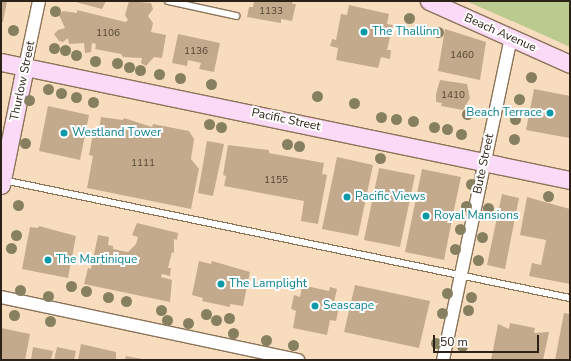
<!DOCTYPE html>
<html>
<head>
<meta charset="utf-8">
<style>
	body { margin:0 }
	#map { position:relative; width:571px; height:361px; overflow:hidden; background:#f7ddbe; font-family:"Nunito Sans",sans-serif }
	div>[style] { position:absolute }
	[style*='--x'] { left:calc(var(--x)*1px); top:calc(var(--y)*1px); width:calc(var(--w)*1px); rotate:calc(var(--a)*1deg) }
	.green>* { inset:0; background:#bbca8f }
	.building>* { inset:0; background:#c4aa8d }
	.roads { filter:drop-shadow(1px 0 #8b7358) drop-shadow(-1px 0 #8b7358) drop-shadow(0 1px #8b7358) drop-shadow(0 -1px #8b7358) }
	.lane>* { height:6px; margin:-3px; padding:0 3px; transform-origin:3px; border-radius:3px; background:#fff }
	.street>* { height:12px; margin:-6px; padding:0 6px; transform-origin:6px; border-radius:6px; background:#fff }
	.secondary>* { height:17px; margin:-8.5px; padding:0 8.5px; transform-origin:8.5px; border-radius:8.5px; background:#fadaf6 }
	.trees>* { width:11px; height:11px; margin:-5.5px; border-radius:50%; background:#878060 }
	.dots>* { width:11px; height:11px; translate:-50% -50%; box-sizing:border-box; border:2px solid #fff; border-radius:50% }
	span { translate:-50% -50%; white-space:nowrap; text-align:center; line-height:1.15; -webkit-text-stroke:4px #fff; paint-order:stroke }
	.number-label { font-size:10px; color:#524434 }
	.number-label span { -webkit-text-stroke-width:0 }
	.culture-label { font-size:12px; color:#0d838f }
	.left { translate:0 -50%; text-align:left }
	.right { translate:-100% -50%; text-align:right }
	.street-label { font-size:12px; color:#2c2217 }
	.frame { position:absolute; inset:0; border:2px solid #2c2217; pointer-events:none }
	.scale { position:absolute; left:433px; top:335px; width:106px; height:18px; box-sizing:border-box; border:2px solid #2c2217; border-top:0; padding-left:5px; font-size:12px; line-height:14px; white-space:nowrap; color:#2c2217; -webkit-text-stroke:3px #fff; paint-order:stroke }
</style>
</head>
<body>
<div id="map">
	<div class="green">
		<i style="clip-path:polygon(466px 1px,570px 1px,570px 47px,537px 32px)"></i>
	</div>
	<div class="building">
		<i style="clip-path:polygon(1px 1px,7px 1px,3px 22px,1px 22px)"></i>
		<i style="clip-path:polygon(72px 1px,106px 1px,102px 9px)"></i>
		<i style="clip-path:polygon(129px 1px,151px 3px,153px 9px,148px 16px,153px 23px,151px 32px,166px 35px,162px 58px,154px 57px,146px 66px,141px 63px,142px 58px,123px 57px,121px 54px,95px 49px,96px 44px,92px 43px,91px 52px,85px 53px,84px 43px,69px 44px,68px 38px,63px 42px,59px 41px,54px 34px,58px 30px,65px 28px,59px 15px,63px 11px,77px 13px,77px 10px,125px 22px,128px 20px,125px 15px)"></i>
		<i style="clip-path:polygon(254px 1px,293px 1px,292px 4px,296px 4px,292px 21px,281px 19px,281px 23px,247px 17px,249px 7px,253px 7px)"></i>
		<i style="clip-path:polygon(349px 5px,389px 14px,387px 24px,393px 25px,387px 50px,391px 50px,390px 59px,381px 57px,378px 68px,336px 60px,338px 48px,330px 46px,332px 39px,336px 40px,341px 14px,347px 15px)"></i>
		<i style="clip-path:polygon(445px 29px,486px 42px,480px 80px,438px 71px)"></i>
		<i style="clip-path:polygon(178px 34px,220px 43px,214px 72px,199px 69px,201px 63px,188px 60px,187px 66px,172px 63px)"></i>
		<i style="clip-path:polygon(440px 80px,467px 84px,470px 98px,463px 110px,441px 106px,442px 103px,436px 102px,436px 94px)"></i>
		<i style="clip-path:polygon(534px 89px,570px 96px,569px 138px,526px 130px)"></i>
		<i style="clip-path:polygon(48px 106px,89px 115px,80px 160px,39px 151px)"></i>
		<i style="clip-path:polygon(101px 117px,123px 120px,124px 118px,152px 127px,153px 124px,189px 131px,194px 139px,191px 159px,199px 169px,191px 209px,87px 188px,93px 156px,89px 155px,94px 129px,99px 130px)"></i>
		<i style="clip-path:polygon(207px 141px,224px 144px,213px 196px,198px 193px)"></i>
		<i style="clip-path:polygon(228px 145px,269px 150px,269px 153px,324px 163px,322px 174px,327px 175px,318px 224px,301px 221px,304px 201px,224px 186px,226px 176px,223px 175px)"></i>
		<i style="clip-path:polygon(337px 157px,373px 165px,358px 236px,322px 229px)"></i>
		<i style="clip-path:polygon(379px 168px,415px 175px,400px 247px,364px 240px)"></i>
		<i style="clip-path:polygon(422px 169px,461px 177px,453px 214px,441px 212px,440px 218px,452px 220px,444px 260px,405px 252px)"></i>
		<i style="clip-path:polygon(502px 194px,519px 198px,505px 269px,487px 265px)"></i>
		<i style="clip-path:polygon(527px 197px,570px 209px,570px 284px,529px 276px,532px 263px,541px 265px,546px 240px,520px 235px)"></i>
		<i style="clip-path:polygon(137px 223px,178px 233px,177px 240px,174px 239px,174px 253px,172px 252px,168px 268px,171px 268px,170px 276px,162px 274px,161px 277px,172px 280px,170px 302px,84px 284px,88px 268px,91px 269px,98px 235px,109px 237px,108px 245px,113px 246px,113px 249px,128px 252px,136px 244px,138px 237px,132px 235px)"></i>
		<i style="clip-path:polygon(39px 226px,76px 236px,68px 278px,22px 269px,30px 227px,38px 228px)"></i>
		<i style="clip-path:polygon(199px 261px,211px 264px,212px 261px,250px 272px,243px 306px,230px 304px,230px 307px,202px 301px,203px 298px,192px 295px)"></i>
		<i style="clip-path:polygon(303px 282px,307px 283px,306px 286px,329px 291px,330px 287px,337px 289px,334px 302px,340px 303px,336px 321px,330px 320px,327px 335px,293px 328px,296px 311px,291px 309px,294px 295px,300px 297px)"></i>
		<i style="clip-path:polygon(355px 285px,430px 301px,419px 348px,344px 332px)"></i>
		<i style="clip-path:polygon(564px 313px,570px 314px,570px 360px,555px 360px)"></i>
		<i style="clip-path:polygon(510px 323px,535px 328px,534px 333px,549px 332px,543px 360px,491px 360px,498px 324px,509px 329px)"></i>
		<i style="clip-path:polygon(1px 328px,30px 334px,25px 360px,1px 360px)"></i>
		<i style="clip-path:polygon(81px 344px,116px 352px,116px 360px,78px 360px)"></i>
		<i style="clip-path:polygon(33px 347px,53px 351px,51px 360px,31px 360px)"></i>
		<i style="clip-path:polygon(57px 347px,76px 351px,74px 360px,54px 360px)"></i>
		<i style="clip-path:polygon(126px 356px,142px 359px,142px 360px,125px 360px)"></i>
	</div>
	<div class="roads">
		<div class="lane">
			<i style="--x:168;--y:1;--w:70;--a:12.4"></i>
			<i style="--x:3;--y:180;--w:579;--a:11.76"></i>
		</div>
		<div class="street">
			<i style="--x:25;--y:67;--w:67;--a:-78"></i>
			<i style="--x:1;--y:297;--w:304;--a:12"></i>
			<i style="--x:443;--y:360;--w:329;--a:-78.1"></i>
		</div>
		<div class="secondary">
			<i style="--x:429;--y:1;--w:154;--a:24.1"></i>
			<i style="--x:1;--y:62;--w:581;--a:11.72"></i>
			<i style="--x:1;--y:185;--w:120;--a:-78.5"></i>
		</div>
	</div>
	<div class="trees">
		<i style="left:55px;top:11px"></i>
		<i style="left:409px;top:18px"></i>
		<i style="left:13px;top:30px"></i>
		<i style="left:438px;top:32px"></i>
		<i style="left:54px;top:48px"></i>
		<i style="left:65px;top:50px"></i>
		<i style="left:76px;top:55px"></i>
		<i style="left:95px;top:61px"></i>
		<i style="left:117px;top:63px"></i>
		<i style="left:129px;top:67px"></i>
		<i style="left:140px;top:70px"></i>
		<i style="left:159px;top:74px"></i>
		<i style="left:531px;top:77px"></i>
		<i style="left:180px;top:78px"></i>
		<i style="left:211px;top:84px"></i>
		<i style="left:48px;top:89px"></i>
		<i style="left:61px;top:93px"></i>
		<i style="left:317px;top:96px"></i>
		<i style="left:76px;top:97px"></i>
		<i style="left:519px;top:99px"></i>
		<i style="left:29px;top:100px"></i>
		<i style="left:93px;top:102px"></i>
		<i style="left:354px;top:103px"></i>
		<i style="left:467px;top:114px"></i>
		<i style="left:381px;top:117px"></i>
		<i style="left:396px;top:119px"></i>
		<i style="left:515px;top:119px"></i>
		<i style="left:413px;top:121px"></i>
		<i style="left:209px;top:124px"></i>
		<i style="left:221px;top:127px"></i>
		<i style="left:434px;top:127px"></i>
		<i style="left:447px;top:129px"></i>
		<i style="left:461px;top:134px"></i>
		<i style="left:514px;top:139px"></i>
		<i style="left:25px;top:143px"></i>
		<i style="left:287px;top:144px"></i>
		<i style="left:299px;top:146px"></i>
		<i style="left:380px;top:158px"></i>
		<i style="left:471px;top:184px"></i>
		<i style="left:548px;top:196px"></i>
		<i style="left:18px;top:205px"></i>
		<i style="left:466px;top:206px"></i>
		<i style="left:488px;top:208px"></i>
		<i style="left:460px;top:229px"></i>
		<i style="left:16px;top:235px"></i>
		<i style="left:482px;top:237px"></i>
		<i style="left:11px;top:248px"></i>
		<i style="left:455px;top:249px"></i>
		<i style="left:478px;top:260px"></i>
		<i style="left:71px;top:286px"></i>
		<i style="left:20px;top:290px"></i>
		<i style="left:86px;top:291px"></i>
		<i style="left:447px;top:293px"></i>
		<i style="left:48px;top:296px"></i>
		<i style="left:108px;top:297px"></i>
		<i style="left:471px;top:297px"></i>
		<i style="left:126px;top:301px"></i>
		<i style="left:161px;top:310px"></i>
		<i style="left:468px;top:310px"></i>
		<i style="left:442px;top:313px"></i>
		<i style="left:206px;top:314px"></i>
		<i style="left:14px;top:315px"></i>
		<i style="left:229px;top:318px"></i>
		<i style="left:167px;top:320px"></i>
		<i style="left:216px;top:320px"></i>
		<i style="left:50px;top:321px"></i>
		<i style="left:188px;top:323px"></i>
		<i style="left:233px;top:333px"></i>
		<i style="left:266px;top:340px"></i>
		<i style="left:436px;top:343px"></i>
		<i style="left:293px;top:345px"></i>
		<i style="left:462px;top:346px"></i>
	</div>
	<div class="dots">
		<i style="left:364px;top:32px;background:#0f9aa8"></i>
		<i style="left:550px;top:113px;background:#0f9aa8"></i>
		<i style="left:64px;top:133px;background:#0f9aa8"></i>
		<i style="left:347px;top:197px;background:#0f9aa8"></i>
		<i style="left:426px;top:216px;background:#0f9aa8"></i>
		<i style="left:48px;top:260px;background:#0f9aa8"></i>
		<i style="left:221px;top:284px;background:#0f9aa8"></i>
		<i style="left:315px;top:306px;background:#0f9aa8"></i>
	</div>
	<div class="number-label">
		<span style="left:271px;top:12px">1133</span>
		<span style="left:108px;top:34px">1106</span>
		<span style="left:196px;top:52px">1136</span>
		<span style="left:462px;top:56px">1460</span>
		<span style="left:453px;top:96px">1410</span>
		<span style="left:143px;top:164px">1111</span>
		<span style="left:276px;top:181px">1155</span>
	</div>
	<div class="culture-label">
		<span class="left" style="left:372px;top:32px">The Thallinn</span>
		<span class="right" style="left:542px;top:113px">Beach Terrace</span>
		<span class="left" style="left:72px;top:133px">Westland Tower</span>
		<span class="left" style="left:355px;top:197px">Pacific Views</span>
		<span class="left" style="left:434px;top:216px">Royal Mansions</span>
		<span class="left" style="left:56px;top:260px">The Martinique</span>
		<span class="left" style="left:229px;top:284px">The Lamplight</span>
		<span class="left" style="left:323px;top:306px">Seascape</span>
	</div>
	<div class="street-label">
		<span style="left:500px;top:33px;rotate:24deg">Beach Avenue</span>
		<span style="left:23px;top:81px;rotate:-78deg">Thurlow Street</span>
		<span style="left:286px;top:120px;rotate:12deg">Pacific Street</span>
		<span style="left:484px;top:164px;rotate:-78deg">Bute Street</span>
	</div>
	<div class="frame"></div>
	<div class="scale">50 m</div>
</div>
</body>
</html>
